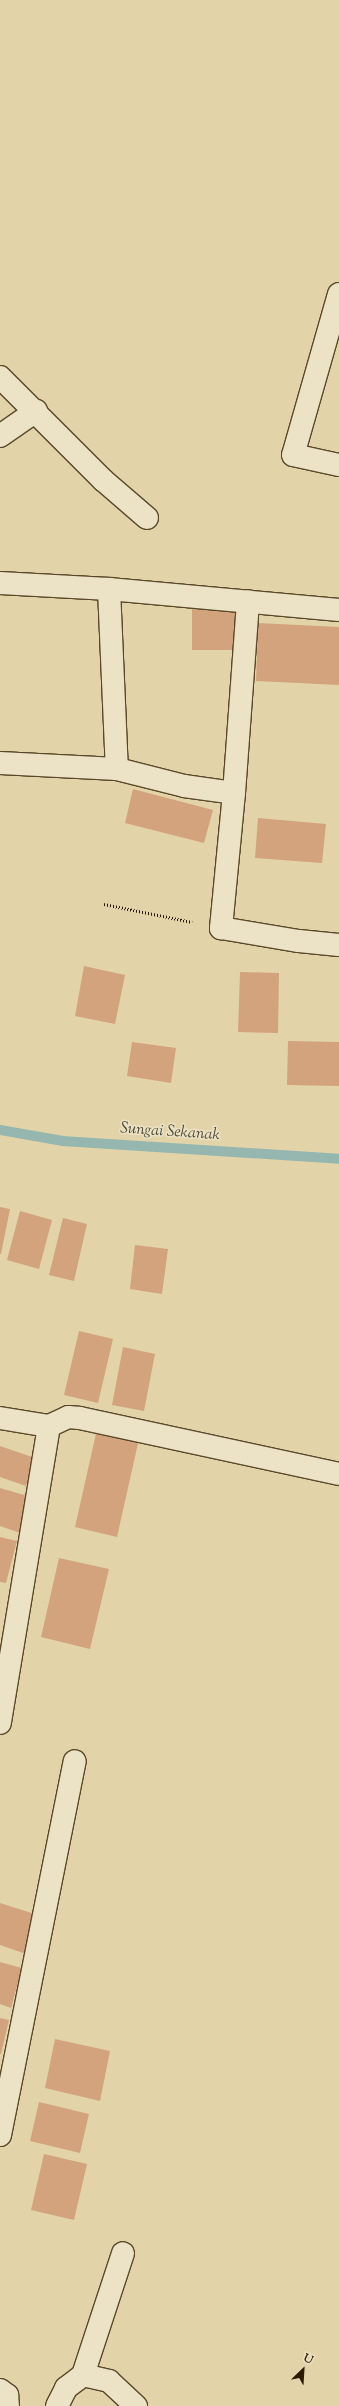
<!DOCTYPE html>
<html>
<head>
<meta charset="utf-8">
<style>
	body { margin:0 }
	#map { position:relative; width:339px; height:2406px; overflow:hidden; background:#e2d4a8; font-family:"Sorts Mill Goudy",serif }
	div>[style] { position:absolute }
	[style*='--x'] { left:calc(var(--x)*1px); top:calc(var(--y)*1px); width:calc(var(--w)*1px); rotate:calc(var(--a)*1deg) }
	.stream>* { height:10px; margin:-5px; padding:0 5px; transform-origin:5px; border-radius:5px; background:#96b7b0 }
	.building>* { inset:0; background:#d3a37e }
	.path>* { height:2.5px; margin-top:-1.25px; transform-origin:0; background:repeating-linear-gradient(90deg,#2d1900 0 1px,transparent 0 3px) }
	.roads { filter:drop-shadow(1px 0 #5a482a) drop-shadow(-1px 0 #5a482a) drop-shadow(0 1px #5a482a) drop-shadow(0 -1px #5a482a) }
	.minor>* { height:22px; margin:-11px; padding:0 11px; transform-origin:11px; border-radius:11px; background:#ece3c6 }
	span { translate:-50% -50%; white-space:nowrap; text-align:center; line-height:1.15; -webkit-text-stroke:3px #ece3c6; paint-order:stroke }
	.water-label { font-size:16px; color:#4c4835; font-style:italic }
	.north { position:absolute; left:283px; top:2350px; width:40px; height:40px; -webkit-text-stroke:3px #ece3c6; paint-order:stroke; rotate:25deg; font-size:11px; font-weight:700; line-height:16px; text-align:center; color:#2d1900 }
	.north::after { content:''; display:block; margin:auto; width:14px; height:18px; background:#2d1900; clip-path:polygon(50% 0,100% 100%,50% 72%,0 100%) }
</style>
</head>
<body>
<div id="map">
	<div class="stream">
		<i style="--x:0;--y:1130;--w:64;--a:9.9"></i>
		<i style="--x:63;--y:1141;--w:277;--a:3.7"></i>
	</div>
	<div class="building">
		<i style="clip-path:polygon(192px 605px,237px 606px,237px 650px,192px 650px)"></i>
		<i style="clip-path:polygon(258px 623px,339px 627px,339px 685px,256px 681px)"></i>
		<i style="clip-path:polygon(133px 789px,213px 810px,204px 843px,125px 823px)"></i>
		<i style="clip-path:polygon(258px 818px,326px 824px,322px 863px,255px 858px)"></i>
		<i style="clip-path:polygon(84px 966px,125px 975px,115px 1024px,75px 1016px)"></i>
		<i style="clip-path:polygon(240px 972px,279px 973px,278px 1033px,238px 1032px)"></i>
		<i style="clip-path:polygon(288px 1041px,339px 1042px,339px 1086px,287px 1085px)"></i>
		<i style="clip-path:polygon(132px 1042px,176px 1048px,171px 1083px,127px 1076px)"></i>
		<i style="clip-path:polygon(0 1207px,10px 1209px,1px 1254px,0 1254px)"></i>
		<i style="clip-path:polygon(20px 1211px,52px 1220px,39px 1269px,7px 1260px)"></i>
		<i style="clip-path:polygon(63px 1218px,87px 1224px,74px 1281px,49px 1275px)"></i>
		<i style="clip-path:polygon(135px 1245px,168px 1249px,162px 1294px,130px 1289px)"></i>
		<i style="clip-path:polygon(79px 1331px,113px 1339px,98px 1403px,64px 1395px)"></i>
		<i style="clip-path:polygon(123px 1347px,155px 1354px,144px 1411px,112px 1405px)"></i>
		<i style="clip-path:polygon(97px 1429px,139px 1439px,117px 1537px,75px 1527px)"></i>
		<i style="clip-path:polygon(0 1446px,35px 1458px,26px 1486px,0 1477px)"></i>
		<i style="clip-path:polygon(0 1488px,31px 1497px,20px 1533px,0 1526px)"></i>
		<i style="clip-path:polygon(0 1537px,17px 1541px,6px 1583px,0 1582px)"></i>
		<i style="clip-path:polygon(59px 1558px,109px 1569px,90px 1649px,41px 1637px)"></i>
		<i style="clip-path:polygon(0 1903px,38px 1915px,26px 1954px,0 1945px)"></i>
		<i style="clip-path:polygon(0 1962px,22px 1968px,11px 2008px,0 2004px)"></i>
		<i style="clip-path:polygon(0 2018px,9px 2020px,1px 2054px,0 2054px)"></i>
		<i style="clip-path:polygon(55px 2039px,110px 2051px,100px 2101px,45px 2088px)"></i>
		<i style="clip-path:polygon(39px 2102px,89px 2114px,80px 2153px,30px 2141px)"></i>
		<i style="clip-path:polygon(44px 2154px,87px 2164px,74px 2220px,31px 2210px)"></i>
	</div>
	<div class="path">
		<i style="--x:104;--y:904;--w:90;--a:11.6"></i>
	</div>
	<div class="roads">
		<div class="minor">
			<i style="--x:339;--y:294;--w:167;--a:105.9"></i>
			<i style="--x:293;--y:455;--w:47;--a:12.3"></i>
			<i style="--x:0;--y:377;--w:146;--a:45"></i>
			<i style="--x:103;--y:480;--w:58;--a:40.8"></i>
			<i style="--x:0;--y:436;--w:44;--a:-34.8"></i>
			<i style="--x:0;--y:583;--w:109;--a:3.2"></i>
			<i style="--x:109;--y:589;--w:231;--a:5.2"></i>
			<i style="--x:109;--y:589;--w:180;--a:87.5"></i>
			<i style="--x:0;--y:763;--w:117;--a:2.9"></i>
			<i style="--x:117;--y:769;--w:69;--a:14.2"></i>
			<i style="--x:184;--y:786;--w:50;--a:8"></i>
			<i style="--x:234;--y:793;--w:136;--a:95.5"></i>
			<i style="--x:221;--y:928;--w:79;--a:9.5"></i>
			<i style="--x:299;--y:941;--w:40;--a:5.7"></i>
			<i style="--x:234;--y:793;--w:192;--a:-85.8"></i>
			<i style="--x:0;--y:1418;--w:50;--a:9.3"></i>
			<i style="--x:49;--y:1426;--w:301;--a:99.4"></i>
			<i style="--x:49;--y:1426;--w:21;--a:-25"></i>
			<i style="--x:68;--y:1417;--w:12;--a:5"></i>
			<i style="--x:80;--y:1418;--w:265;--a:12.2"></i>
			<i style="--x:0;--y:2135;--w:381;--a:-78.7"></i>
			<i style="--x:83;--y:2375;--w:27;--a:13"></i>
			<i style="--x:109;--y:2381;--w:37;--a:43"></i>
			<i style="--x:0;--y:2390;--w:9;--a:36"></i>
			<i style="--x:7;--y:2395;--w:11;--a:85"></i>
			<i style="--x:57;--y:2406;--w:20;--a:-63"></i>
			<i style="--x:66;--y:2388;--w:21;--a:-37"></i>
			<i style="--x:83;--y:2375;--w:128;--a:-71.8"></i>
		</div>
	</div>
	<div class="water-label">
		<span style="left:170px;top:1133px;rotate:4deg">Sungai Sekanak</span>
	</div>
	<div class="north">U</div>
</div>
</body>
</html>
